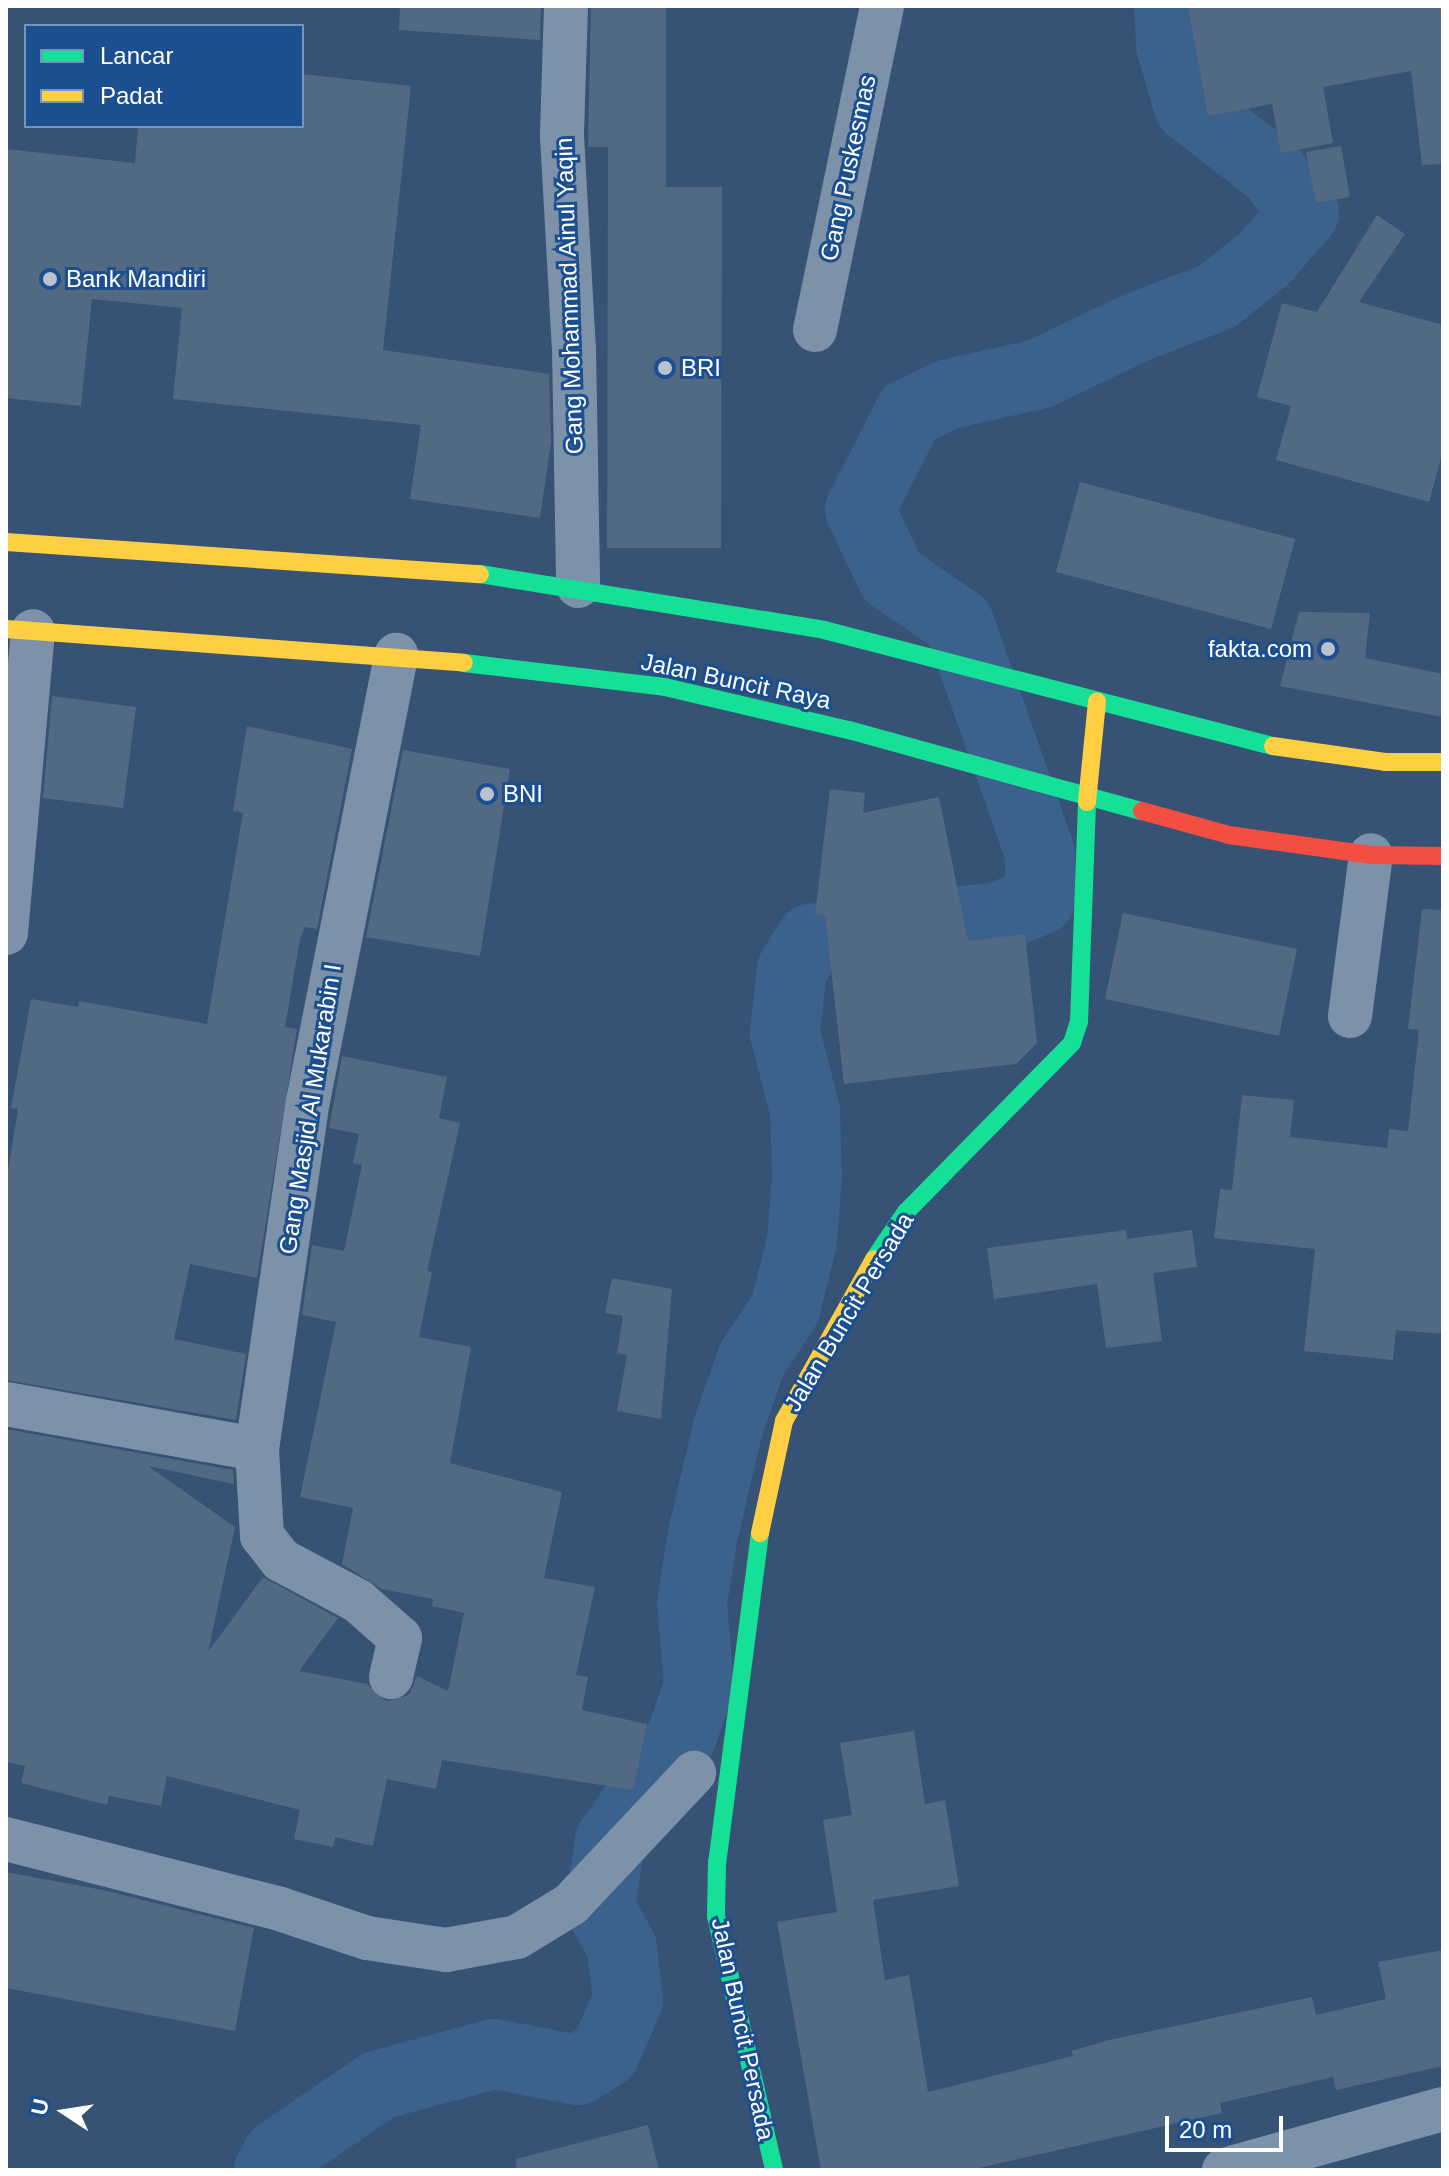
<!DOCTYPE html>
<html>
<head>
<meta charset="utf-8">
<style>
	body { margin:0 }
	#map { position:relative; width:1449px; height:2176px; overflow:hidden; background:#365274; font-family:Arial,sans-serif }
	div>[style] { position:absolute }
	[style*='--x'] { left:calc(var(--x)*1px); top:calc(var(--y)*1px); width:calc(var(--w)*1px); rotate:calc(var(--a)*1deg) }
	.river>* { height:70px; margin:-35px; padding:0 35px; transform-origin:35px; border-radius:35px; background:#3b618d }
	.building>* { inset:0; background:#526984 }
	.street>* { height:44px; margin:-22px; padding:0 22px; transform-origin:22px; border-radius:22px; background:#7d92a8 }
	.fast>* { height:18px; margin:-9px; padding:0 9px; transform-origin:9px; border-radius:9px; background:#16e098 }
	.slow>* { height:18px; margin:-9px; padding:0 9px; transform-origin:9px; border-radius:9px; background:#ffcf43 }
	.jam>* { height:18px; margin:-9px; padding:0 9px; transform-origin:9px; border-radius:9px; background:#f24e42 }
	.dots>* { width:22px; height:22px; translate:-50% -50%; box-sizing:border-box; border:4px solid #1b4f8f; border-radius:50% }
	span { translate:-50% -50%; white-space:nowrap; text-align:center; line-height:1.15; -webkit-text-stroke:6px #1b4f8f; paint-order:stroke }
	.street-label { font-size:24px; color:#fff }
	.poi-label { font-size:24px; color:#fff }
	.left { translate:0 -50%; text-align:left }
	.right { translate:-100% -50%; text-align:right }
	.frame { position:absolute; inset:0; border:8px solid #fff; pointer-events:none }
	.legend { position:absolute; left:24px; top:24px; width:280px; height:104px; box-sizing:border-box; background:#1b4f8f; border:2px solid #7695bc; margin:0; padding:10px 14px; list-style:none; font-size:24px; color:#fff }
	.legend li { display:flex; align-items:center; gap:16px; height:40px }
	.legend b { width:40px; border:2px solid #7695bc }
	.north { position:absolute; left:24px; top:2072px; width:80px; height:80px; -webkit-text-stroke:6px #1b4f8f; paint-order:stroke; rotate:282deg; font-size:22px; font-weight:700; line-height:32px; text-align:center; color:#fff }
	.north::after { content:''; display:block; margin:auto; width:28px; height:36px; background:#fff; clip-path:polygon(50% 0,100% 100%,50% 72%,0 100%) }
	.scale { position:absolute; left:1165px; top:2116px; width:118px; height:36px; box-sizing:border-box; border:4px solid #fff; border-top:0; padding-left:10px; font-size:24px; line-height:28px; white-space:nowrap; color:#fff; -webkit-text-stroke:6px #1b4f8f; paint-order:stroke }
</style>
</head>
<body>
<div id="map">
	<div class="river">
		<i style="--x:269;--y:2170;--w:18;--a:-61"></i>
		<i style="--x:278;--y:2154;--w:122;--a:-34.3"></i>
		<i style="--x:379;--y:2085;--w:119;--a:-15.1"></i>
		<i style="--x:494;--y:2054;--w:86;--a:10.8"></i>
		<i style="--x:578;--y:2070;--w:32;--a:-32"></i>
		<i style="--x:605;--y:2053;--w:58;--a:-66.5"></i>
		<i style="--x:628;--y:2000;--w:52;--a:-96.6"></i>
		<i style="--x:622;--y:1948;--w:47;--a:-118.2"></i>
		<i style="--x:600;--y:1907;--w:67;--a:-81.4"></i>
		<i style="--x:610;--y:1841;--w:125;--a:-55.4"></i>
		<i style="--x:681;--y:1738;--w:55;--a:-70.9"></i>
		<i style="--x:699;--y:1686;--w:83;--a:-94.8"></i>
		<i style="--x:692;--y:1603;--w:70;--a:-80.9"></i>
		<i style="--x:703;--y:1534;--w:110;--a:-76.8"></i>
		<i style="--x:728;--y:1427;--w:72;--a:-70.6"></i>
		<i style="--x:752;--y:1359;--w:60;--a:-56.6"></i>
		<i style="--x:785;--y:1309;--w:70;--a:-76"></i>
		<i style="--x:802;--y:1241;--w:65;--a:-85.6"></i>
		<i style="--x:807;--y:1176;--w:65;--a:-91.8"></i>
		<i style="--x:805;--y:1111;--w:81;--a:-104.4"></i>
		<i style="--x:785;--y:1033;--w:64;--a:-83.8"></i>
		<i style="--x:792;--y:969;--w:36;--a:-58"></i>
		<i style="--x:811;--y:939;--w:188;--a:-6.7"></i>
		<i style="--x:998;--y:917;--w:45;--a:-22"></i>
		<i style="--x:1040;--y:900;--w:47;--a:-90"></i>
		<i style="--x:1040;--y:853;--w:244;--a:-109.4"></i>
		<i style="--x:959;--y:623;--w:81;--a:-145.5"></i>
		<i style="--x:892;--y:577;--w:74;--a:-115.5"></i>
		<i style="--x:860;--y:510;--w:109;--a:-63.2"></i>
		<i style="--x:909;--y:413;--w:44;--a:-25.4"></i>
		<i style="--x:949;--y:394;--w:92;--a:-12.5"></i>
		<i style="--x:1039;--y:374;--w:109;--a:-25.6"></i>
		<i style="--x:1137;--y:327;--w:85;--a:-20.8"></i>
		<i style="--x:1216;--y:297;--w:63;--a:-38.5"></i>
		<i style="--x:1265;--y:258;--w:60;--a:-49.1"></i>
		<i style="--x:1304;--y:213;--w:51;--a:-127.1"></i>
		<i style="--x:1273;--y:172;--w:106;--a:-142.3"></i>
		<i style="--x:1189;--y:107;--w:64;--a:-106.4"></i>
		<i style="--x:1171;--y:46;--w:40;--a:-92.9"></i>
	</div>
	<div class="building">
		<i style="clip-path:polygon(400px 6px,541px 6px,540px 40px,399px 30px)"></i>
		<i style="clip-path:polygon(591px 6px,666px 6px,666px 187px,722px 187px,721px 548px,607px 548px,608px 147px,588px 147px)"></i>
		<i style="clip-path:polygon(1188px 6px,1443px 6px,1443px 164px,1422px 165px,1411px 71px,1323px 87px,1333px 143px,1281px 153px,1272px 104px,1208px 116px)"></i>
		<i style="clip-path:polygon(302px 74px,411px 86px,383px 350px,549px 374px,551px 442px,540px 518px,410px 499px,421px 425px,173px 399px,182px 308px,92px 299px,81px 406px,6px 398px,6px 149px,135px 163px,138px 126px,302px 126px)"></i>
		<i style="clip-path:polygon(1341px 146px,1350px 197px,1316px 203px,1306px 152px)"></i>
		<i style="clip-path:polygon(1377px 215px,1405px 234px,1359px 302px,1443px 325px,1443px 451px,1429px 502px,1276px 460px,1291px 406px,1257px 397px,1282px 303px,1317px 312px)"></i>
		<i style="clip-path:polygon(1080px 482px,1295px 539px,1271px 629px,1056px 572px)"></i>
		<i style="clip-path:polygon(1299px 612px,1370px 613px,1365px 658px,1443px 674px,1443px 717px,1280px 686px)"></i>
		<i style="clip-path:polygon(52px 696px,136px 707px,123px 808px,43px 798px)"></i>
		<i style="clip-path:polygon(247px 726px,352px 749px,317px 929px,305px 927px,300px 939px,285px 1027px,297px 1029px,257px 1278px,190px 1264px,174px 1339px,246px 1354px,236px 1420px,6px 1380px,6px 1183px,18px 1109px,11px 1108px,31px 999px,78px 1007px,79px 1001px,207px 1024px,243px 813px,233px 811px)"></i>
		<i style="clip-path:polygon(403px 750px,510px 769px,480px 956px,366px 937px)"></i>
		<i style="clip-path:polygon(830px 789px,865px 793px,863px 813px,939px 797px,968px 941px,1025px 934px,1037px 1043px,1016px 1064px,844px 1084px,825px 915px,815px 914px)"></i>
		<i style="clip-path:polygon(1422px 909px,1443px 910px,1443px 1334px,1396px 1330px,1393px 1360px,1304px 1351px,1315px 1249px,1214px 1238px,1220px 1189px,1232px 1190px,1242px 1095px,1294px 1100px,1290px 1137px,1387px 1148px,1389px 1129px,1408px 1131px,1419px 1030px,1408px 1029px)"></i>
		<i style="clip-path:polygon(1123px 913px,1297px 949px,1279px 1036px,1105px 999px)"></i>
		<i style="clip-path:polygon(342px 1056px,447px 1077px,439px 1118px,460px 1123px,427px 1271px,432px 1272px,419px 1337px,471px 1347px,450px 1463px,562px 1492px,544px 1578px,595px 1587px,576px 1675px,588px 1677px,582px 1710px,647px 1724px,633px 1790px,442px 1760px,436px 1789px,387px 1779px,373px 1846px,335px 1837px,333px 1847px,294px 1839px,300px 1810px,167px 1776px,161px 1806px,109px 1796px,107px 1805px,21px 1783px,25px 1766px,6px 1762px,6px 1429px,233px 1470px,234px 1484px,148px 1466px,235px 1527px,208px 1652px,263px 1577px,338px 1618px,299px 1671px,367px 1684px,386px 1701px,409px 1695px,417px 1676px,448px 1691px,464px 1613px,432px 1606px,433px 1599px,382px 1589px,342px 1564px,353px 1508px,300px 1497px,336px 1322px,302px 1315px,312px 1245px,344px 1251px,362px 1165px,353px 1163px,359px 1134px,329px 1128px)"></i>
		<i style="clip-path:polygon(1126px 1230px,1127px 1239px,1192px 1230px,1197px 1267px,1153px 1273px,1162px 1341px,1106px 1348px,1097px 1284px,994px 1299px,987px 1248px)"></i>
		<i style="clip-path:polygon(612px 1278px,672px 1289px,661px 1419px,617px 1411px,627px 1355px,617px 1353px,623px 1316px,605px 1313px)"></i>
		<i style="clip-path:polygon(914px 1731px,925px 1804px,945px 1800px,959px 1886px,873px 1900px,885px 1980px,909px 1975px,928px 2092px,1073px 2056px,1071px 2051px,1109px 2040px,1312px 1997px,1316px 2015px,1386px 1999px,1378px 1962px,1443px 1950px,1443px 2066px,1336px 2090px,1333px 2077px,1220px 2103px,1222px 2113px,970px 2170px,821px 2170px,777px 1922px,837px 1912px,823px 1820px,852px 1815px,840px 1743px)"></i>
		<i style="clip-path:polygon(6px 1872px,103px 1890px,254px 1928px,235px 2031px,6px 1988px)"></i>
		<i style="clip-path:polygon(648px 2125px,659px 2170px,517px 2170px,516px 2159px)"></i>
	</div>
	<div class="street">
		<i style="--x:566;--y:6;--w:130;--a:91.8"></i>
		<i style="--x:562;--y:136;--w:212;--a:86.8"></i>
		<i style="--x:574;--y:348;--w:238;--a:89"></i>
		<i style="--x:815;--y:330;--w:331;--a:-78.3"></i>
		<i style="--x:6;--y:933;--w:303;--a:-84.9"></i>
		<i style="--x:1350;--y:1016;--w:162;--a:-82.6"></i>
		<i style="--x:6;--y:1404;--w:255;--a:10.2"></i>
		<i style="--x:391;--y:1677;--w:40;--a:-77"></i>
		<i style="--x:400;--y:1638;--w:56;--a:-138.6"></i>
		<i style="--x:358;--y:1601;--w:87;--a:-152"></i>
		<i style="--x:281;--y:1560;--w:31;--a:-128"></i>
		<i style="--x:262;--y:1536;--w:87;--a:-93.3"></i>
		<i style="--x:257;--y:1449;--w:352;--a:-81.7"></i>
		<i style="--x:308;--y:1101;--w:455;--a:-78.8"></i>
		<i style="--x:6;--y:1839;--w:283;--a:14.3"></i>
		<i style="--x:280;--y:1909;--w:92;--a:18.4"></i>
		<i style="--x:367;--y:1938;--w:80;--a:8.6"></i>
		<i style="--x:446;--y:1950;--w:72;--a:-10.4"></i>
		<i style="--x:517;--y:1937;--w:63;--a:-31.4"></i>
		<i style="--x:571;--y:1904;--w:180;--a:-46.8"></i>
		<i style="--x:1224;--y:2170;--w:227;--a:-15.6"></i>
	</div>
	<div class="fast">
		<i style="--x:480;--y:574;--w:349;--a:9.2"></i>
		<i style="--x:824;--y:630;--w:464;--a:14.5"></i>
		<i style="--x:464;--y:663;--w:202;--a:6.8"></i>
		<i style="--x:665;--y:687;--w:189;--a:13.2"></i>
		<i style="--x:849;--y:730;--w:304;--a:15.5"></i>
		<i style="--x:874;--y:1259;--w:57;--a:-55.8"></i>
		<i style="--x:906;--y:1212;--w:237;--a:-45.5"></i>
		<i style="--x:1072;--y:1043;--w:22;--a:-72"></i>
		<i style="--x:1079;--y:1022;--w:220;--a:-87.9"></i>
		<i style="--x:760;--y:1533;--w:332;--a:97.4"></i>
		<i style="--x:717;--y:1862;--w:54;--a:91.1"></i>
		<i style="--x:716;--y:1916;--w:261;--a:77.1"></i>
	</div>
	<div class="slow">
		<i style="--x:6;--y:542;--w:475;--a:3.9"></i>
		<i style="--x:6;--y:629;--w:459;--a:4.2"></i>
		<i style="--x:1273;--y:746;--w:113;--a:8.1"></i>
		<i style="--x:1385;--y:762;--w:58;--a:0"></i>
		<i style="--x:1087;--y:802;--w:101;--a:-84.3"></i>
		<i style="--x:760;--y:1533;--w:115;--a:-77.9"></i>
		<i style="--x:784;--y:1421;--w:185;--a:-60.9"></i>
	</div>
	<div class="jam">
		<i style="--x:1142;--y:811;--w:90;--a:15.4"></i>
		<i style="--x:1229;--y:835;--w:143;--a:8"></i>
		<i style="--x:1371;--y:855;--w:72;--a:0.8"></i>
	</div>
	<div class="dots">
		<i style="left:50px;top:279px;background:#b9c2ce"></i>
		<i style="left:665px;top:368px;background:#b9c2ce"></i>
		<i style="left:1328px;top:649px;background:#b9c2ce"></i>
		<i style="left:487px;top:794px;background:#b9c2ce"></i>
	</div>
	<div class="street-label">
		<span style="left:848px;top:168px;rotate:-78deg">Gang Puskesmas</span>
		<span style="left:569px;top:296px;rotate:-92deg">Gang Mohammad Ainul Yaqin</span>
		<span style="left:736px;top:681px;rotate:12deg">Jalan Buncit Raya</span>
		<span style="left:310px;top:1109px;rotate:-81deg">Gang Masjid Al Mukarabin I</span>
		<span style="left:849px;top:1312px;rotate:-59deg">Jalan Buncit Persada</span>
		<span style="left:743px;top:2029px;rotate:78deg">Jalan Buncit Persada</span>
	</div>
	<div class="poi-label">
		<span class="left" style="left:66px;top:279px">Bank Mandiri</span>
		<span class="left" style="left:681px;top:368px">BRI</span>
		<span class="right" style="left:1312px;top:649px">fakta.com</span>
		<span class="left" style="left:503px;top:794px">BNI</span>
	</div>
	<div class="frame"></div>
	<ul class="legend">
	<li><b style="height:10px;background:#16e098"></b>Lancar</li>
	<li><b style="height:10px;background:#ffcf43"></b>Padat</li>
	</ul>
	<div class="north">U</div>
	<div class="scale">20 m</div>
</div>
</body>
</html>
